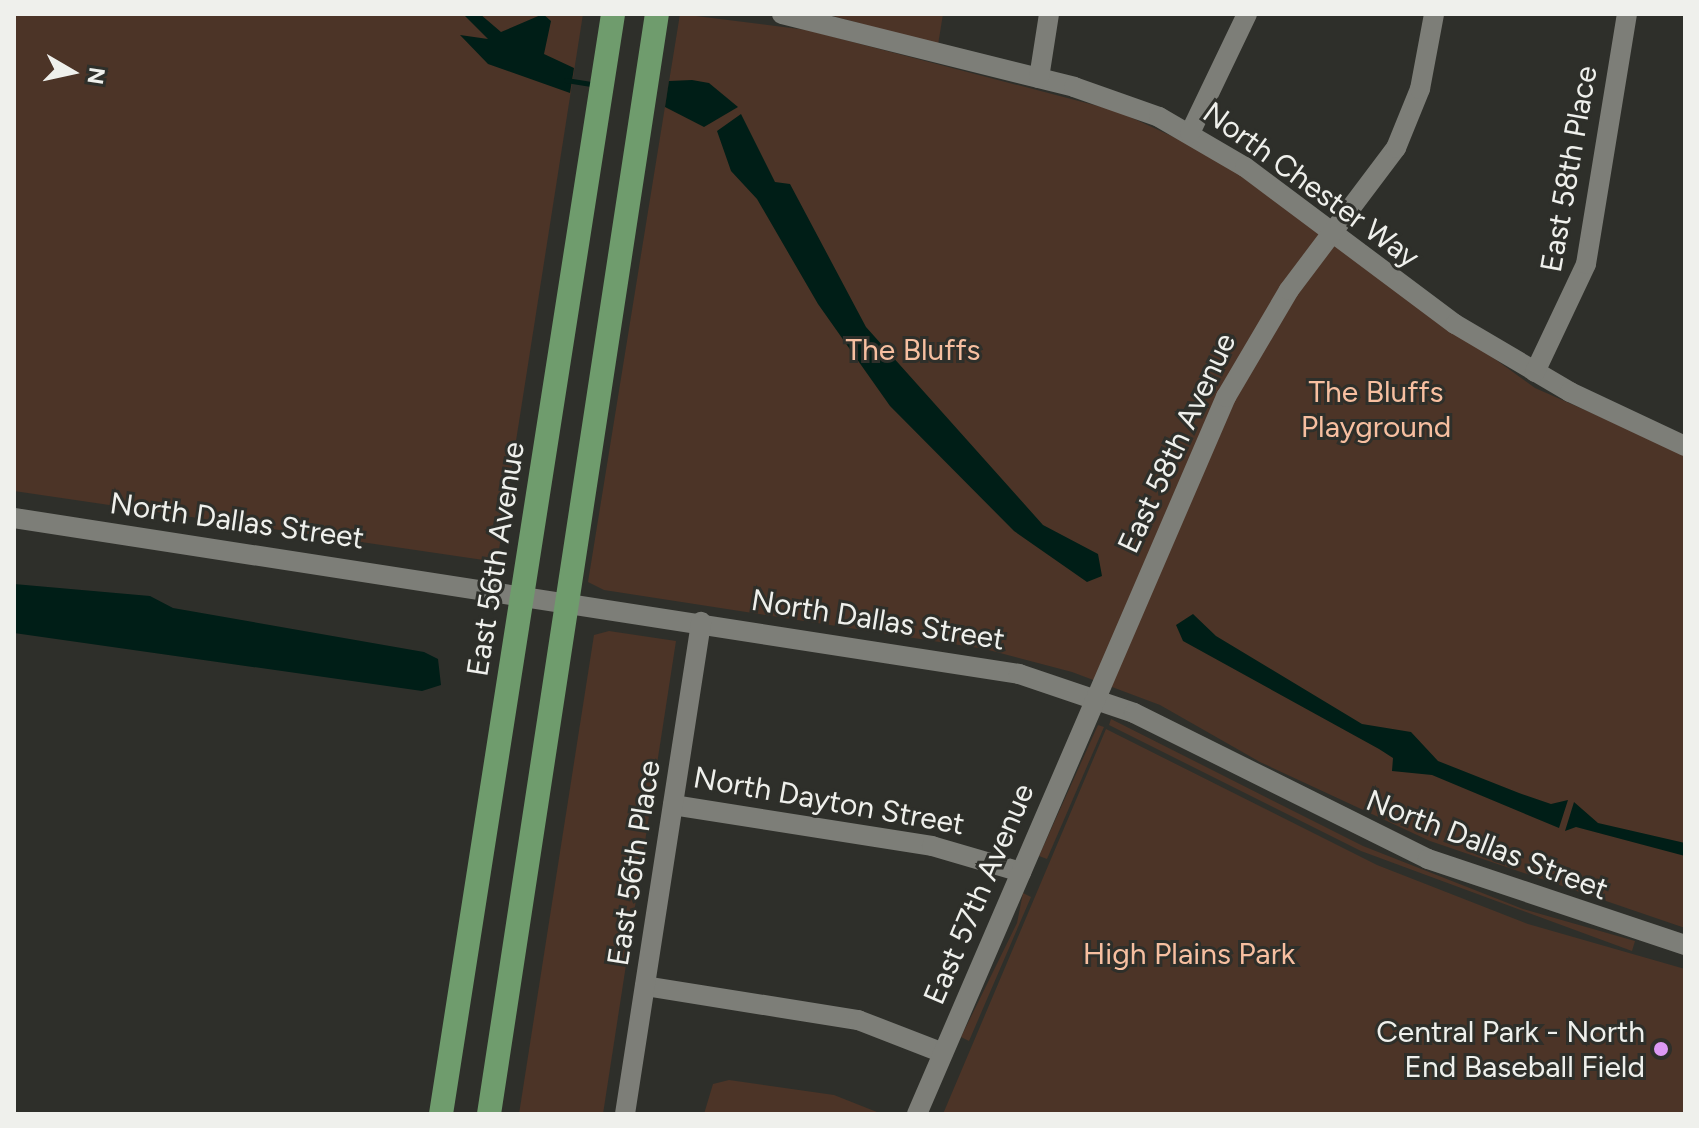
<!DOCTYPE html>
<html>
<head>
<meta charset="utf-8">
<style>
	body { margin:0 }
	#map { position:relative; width:1699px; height:1128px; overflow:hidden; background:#2e2f2a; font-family:Figtree,sans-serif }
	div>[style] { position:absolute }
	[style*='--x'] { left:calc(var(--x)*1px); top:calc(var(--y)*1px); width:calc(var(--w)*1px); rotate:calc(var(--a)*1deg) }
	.green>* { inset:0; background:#4c3427 }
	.water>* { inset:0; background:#001e17 }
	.stream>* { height:5px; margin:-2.5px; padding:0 2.5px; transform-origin:2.5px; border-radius:2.5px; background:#001e17 }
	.minor>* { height:20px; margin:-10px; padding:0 10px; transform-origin:10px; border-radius:10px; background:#7d7e78 }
	.major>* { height:24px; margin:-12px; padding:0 12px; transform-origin:12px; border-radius:12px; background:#6f9c6d }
	.dots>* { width:22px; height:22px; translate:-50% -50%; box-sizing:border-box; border:4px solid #2e2f2a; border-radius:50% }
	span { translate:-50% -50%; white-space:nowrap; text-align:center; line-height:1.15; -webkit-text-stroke:6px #2e2f2a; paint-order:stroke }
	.street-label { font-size:30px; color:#eff0ec }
	.park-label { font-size:30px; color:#f7bfa0 }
	.poi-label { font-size:30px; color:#eff0ec }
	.right { translate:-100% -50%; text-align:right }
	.frame { position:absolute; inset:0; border:16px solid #eff0ec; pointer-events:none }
	.north { position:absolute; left:32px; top:32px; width:80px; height:80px; -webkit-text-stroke:6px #2e2f2a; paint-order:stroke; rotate:99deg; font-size:22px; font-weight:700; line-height:32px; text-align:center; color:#eff0ec }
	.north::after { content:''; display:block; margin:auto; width:28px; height:36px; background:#eff0ec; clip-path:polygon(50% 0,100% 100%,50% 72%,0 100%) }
</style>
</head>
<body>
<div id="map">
	<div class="green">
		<i style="clip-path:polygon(14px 14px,583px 14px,497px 562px,14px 491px)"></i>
		<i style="clip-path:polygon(680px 14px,807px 30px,1117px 111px,1213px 155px,1535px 388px,1685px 454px,1685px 928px,1430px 841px,1260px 762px,1160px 705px,1072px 672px,985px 649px,604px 590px,588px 582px)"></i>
		<i style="clip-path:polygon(826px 14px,943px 14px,938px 45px)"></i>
		<i style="clip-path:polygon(609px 631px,676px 641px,603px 1114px,519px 1114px,594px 635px)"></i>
		<i style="clip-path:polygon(1111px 719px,1363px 846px,1523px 909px,1635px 941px,1632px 951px,1361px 851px,1109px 725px)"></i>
		<i style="clip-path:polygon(1098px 725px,1104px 727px,1047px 859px,1039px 856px)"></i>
		<i style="clip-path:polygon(1106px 729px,1377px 865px,1528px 924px,1685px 969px,1685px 1114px,943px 1114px)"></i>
		<i style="clip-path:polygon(1023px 893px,1031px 897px,969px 1041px,961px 1037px,1017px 923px)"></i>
		<i style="clip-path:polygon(729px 1080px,834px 1095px,882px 1114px,704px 1114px,713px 1084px)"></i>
	</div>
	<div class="water">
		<i style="clip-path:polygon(463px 14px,480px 14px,501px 32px,543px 14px,551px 21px,544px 54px,574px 68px,570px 93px,488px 64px,460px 35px,488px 39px)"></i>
		<i style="clip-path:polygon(692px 80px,709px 83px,738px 107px,704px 127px,665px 107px,669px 81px)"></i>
		<i style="clip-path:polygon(741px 114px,775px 182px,790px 184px,866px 327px,1043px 525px,1098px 554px,1102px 576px,1087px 582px,1014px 531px,890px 406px,818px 304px,757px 199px,731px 171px,717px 131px)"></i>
		<i style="clip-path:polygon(14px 584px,150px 596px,173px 608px,424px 652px,438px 659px,441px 685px,422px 691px,14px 633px)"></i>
		<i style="clip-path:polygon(1193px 614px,1216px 636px,1362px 724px,1411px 732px,1438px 761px,1519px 793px,1551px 804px,1568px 800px,1559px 828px,1432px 775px,1392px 771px,1393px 758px,1379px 749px,1183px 641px,1176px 625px)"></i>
		<i style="clip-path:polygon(1574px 802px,1598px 823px,1685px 843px,1685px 856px,1576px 827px,1565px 831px)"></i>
	</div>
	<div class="stream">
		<i style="--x:566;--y:80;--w:30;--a:9"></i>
	</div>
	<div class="minor">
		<i style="--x:782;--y:14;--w:301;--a:14"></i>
		<i style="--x:1074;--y:87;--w:90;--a:19.4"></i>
		<i style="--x:1159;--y:117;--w:99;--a:30.2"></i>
		<i style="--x:1245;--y:167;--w:262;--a:36.8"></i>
		<i style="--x:1455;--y:324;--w:134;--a:30.6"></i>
		<i style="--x:1570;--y:392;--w:127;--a:25.2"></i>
		<i style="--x:1039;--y:78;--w:65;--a:-81.1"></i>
		<i style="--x:1190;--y:133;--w:132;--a:-64.4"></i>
		<i style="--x:1535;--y:372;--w:119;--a:-64.7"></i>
		<i style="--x:1586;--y:264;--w:253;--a:-80.7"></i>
		<i style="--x:14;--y:518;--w:1017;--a:8.82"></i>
		<i style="--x:1019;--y:674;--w:121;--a:18.7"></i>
		<i style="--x:1134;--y:713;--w:328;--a:26.4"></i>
		<i style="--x:1428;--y:859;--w:271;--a:18.5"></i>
		<i style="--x:673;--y:805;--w:262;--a:9"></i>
		<i style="--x:932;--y:846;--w:93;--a:16.3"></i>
		<i style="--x:645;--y:986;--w:216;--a:9.1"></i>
		<i style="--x:858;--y:1020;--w:91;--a:21.2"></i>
		<i style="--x:625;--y:1114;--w:498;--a:-81.2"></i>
		<i style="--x:917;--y:1114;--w:781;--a:-66.69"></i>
		<i style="--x:1226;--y:397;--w:124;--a:-59.5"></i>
		<i style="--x:1289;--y:290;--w:178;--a:-53"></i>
		<i style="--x:1396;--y:148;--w:64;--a:-67.9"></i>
		<i style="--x:1420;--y:89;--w:76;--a:-79.4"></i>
	</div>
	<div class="major">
		<i style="--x:441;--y:1114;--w:1113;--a:-81.11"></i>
		<i style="--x:489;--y:1114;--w:1113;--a:-81.32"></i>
	</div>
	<div class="dots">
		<i style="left:1661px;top:1049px;background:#dc99f4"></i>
	</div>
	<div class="street-label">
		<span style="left:1569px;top:169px;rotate:-80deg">East 58th Place</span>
		<span style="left:1311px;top:185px;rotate:36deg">North Chester Way</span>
		<span style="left:1177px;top:443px;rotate:-65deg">East 58th Avenue</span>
		<span style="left:237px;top:521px;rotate:8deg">North Dallas Street</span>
		<span style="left:496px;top:559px;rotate:-81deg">East 56th Avenue</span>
		<span style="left:878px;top:620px;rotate:9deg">North Dallas Street</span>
		<span style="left:829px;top:801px;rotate:10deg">North Dayton Street</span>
		<span style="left:1487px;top:845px;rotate:21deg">North Dallas Street</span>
		<span style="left:634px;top:863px;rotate:-81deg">East 56th Place</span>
		<span style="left:979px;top:894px;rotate:-67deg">East 57th Avenue</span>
	</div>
	<div class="park-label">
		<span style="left:913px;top:350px">The Bluffs</span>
		<span style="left:1376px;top:409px">The Bluffs<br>Playground</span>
		<span style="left:1189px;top:954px">High Plains Park</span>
	</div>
	<div class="poi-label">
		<span class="right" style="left:1645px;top:1049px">Central Park - North<br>End Baseball Field</span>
	</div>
	<div class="frame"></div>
	<div class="north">N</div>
</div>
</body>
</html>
